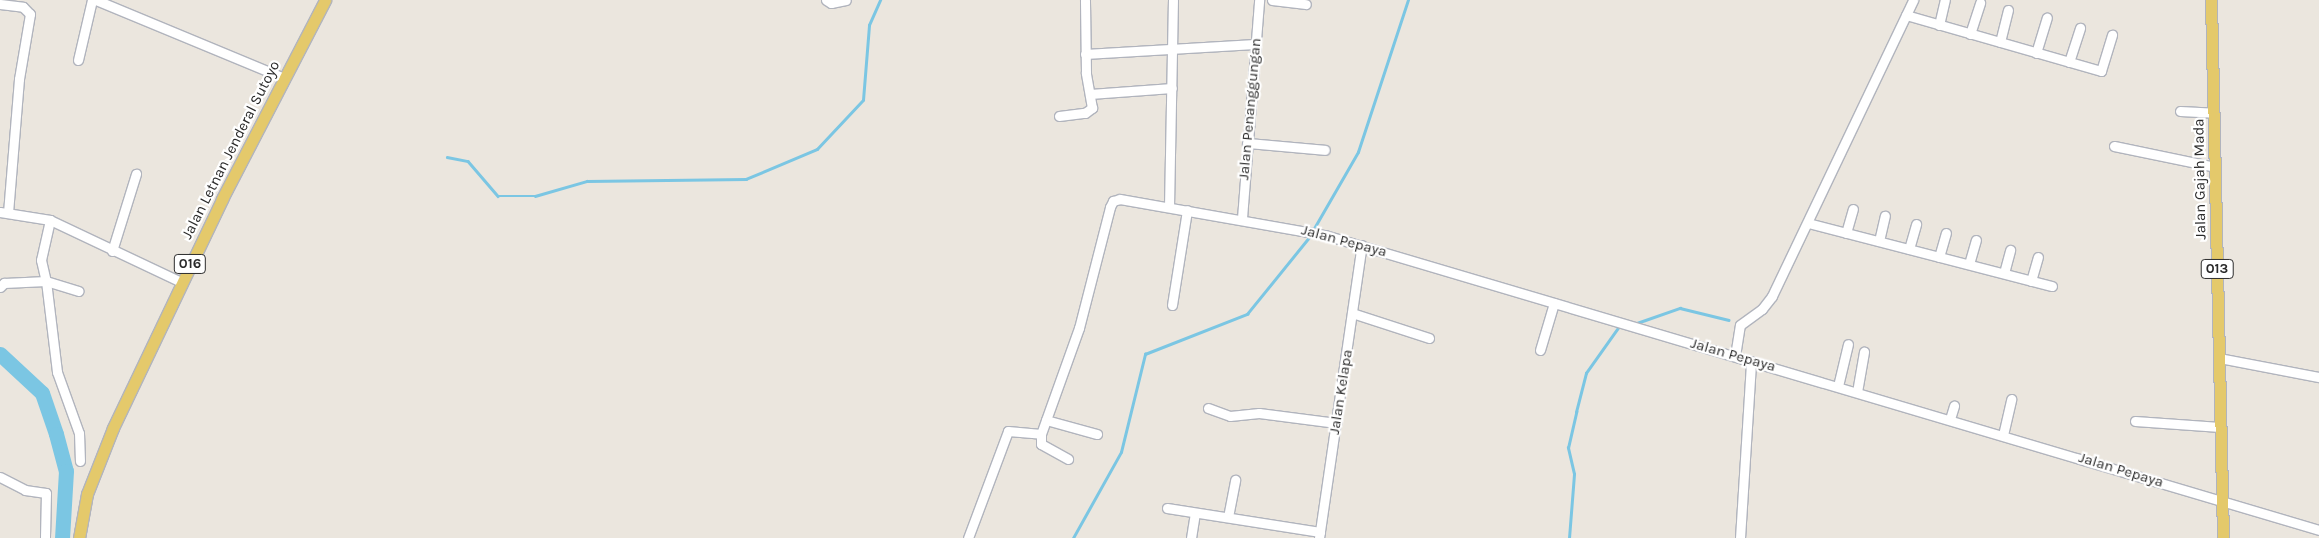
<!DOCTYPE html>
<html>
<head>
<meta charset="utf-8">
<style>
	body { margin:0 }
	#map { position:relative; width:2319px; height:538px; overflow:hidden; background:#ebe6de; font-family:Karla,sans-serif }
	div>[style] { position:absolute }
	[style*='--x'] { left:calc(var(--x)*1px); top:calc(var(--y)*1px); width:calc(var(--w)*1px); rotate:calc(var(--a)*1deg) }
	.stream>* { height:2.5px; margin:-1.25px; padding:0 1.25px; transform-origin:1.25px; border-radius:1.25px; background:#7bc6e3 }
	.river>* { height:15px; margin:-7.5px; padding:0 7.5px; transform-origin:7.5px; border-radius:7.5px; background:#7bc6e3 }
	.roads { filter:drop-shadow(1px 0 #b1b4bd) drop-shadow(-1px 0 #b1b4bd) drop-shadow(0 1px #b1b4bd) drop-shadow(0 -1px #b1b4bd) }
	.minor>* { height:9px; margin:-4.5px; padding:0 4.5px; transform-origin:4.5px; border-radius:4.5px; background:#fff }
	.major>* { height:11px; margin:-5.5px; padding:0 5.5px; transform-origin:5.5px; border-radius:5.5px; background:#e4c96b }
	span { translate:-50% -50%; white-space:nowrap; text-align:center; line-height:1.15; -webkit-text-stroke:4.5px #fff; paint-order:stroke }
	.shield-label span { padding:1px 4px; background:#fff; border:1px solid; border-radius:4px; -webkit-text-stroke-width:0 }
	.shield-label { font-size:14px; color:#2b2b2b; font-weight:700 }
	.street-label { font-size:15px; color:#2b2b2b }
</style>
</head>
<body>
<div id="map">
	<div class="stream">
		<i style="--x:447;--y:157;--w:21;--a:11"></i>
		<i style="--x:468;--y:161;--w:46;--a:49.4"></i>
		<i style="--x:498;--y:196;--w:37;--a:0"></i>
		<i style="--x:535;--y:196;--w:54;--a:-16.1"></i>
		<i style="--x:587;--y:181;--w:159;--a:-0.7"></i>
		<i style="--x:746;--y:179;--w:77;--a:-22.9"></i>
		<i style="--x:817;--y:149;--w:67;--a:-46.8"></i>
		<i style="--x:863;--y:100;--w:75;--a:-85.4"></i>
		<i style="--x:869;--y:25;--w:27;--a:-66"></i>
		<i style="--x:1313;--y:230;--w:90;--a:-60"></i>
		<i style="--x:1358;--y:152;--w:160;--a:-71.8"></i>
		<i style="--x:1634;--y:324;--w:49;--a:-19.2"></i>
		<i style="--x:1680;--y:308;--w:50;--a:13.8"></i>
		<i style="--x:1073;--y:538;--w:98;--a:-60.8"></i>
		<i style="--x:1121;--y:452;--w:101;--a:-76.2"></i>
		<i style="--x:1145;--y:354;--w:110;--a:-21.4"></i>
		<i style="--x:1247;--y:314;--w:102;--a:-51"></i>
		<i style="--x:1569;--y:538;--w:64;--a:-85.5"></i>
		<i style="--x:1574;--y:474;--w:27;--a:-103"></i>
		<i style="--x:1568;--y:448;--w:37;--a:-77"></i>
		<i style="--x:1576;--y:412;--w:40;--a:-75.6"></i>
		<i style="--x:1586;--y:373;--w:59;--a:-54.7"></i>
	</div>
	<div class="river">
		<i style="--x:0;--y:354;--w:57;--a:42.9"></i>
		<i style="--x:42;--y:393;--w:43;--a:71.1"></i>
		<i style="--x:56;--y:434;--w:38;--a:75"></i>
		<i style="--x:66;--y:471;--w:67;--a:93.4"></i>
	</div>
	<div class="roads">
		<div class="minor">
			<i style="--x:96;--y:0;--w:204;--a:22.5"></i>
			<i style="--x:826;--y:0;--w:6;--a:31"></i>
			<i style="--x:831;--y:3;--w:15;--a:-11"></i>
			<i style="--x:1272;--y:0;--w:34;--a:7"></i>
			<i style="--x:0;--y:4;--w:23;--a:7"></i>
			<i style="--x:23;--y:7;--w:10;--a:45"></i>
			<i style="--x:30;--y:14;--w:66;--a:99.6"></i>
			<i style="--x:19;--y:79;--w:134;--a:94.7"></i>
			<i style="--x:1906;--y:15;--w:203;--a:16"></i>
			<i style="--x:2101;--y:71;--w:38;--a:-73"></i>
			<i style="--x:1939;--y:25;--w:26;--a:-77"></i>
			<i style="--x:1970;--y:34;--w:33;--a:-72"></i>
			<i style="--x:2000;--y:42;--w:33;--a:-76"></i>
			<i style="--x:2036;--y:53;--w:37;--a:-73"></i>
			<i style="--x:1085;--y:54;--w:170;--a:-3.4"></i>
			<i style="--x:78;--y:60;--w:62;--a:-76.9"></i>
			<i style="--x:2069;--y:62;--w:36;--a:-72"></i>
			<i style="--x:1090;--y:94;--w:82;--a:-4.2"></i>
			<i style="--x:2180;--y:111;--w:34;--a:3"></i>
			<i style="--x:1059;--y:116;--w:26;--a:-7"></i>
			<i style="--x:1085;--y:113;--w:9;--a:-36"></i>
			<i style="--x:1092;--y:108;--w:36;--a:-100"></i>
			<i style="--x:1086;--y:73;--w:73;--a:-90.8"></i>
			<i style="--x:1247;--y:143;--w:78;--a:5.1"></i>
			<i style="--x:2114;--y:146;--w:103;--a:11.7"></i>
			<i style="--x:1169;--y:207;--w:207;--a:-88.9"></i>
			<i style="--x:0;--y:212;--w:51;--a:9.1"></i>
			<i style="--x:50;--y:220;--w:145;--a:25.3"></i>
			<i style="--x:1242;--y:218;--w:219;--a:-85.5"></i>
			<i style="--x:50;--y:220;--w:41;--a:102.7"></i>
			<i style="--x:41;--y:260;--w:22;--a:77"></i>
			<i style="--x:46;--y:281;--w:92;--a:83.1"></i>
			<i style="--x:57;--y:372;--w:65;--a:70.2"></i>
			<i style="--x:79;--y:433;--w:28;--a:88"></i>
			<i style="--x:1808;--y:223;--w:252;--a:14.5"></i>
			<i style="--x:1846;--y:233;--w:25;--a:-74"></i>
			<i style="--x:1879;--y:241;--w:26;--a:-77"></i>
			<i style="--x:1909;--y:249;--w:26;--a:-74"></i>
			<i style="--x:112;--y:251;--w:81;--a:-72.7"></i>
			<i style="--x:1939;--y:257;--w:25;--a:-74"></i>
			<i style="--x:1969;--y:264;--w:25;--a:-74"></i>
			<i style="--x:2004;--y:273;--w:24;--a:-75"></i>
			<i style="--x:2031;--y:281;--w:25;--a:-74"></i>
			<i style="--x:0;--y:287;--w:6;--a:-45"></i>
			<i style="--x:4;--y:283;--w:42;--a:-2.7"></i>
			<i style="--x:46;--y:281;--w:34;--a:17"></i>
			<i style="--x:1172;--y:305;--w:96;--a:-81"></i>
			<i style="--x:1352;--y:313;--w:81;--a:18"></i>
			<i style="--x:1540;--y:350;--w:49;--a:-73.4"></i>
			<i style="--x:1735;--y:356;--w:31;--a:-81"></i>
			<i style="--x:1740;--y:325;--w:27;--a:-36"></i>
			<i style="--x:1762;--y:309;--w:16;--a:-52"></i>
			<i style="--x:1772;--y:296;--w:328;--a:-64.5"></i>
			<i style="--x:2219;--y:358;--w:102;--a:10.8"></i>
			<i style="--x:1838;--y:386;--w:43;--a:-76.6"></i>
			<i style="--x:1857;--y:392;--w:41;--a:-80.1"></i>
			<i style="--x:1208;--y:408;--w:23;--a:20"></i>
			<i style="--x:1230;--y:416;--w:29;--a:-6"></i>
			<i style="--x:1259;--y:413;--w:78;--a:7.4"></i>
			<i style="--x:1950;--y:419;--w:14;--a:-73"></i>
			<i style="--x:1046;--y:420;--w:53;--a:15.4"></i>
			<i style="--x:2135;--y:421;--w:85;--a:4"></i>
			<i style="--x:1041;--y:434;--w:10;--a:90"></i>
			<i style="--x:1041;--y:444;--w:31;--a:29"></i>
			<i style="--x:2003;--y:435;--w:37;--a:-77"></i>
			<i style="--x:0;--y:477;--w:28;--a:27"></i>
			<i style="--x:25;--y:490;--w:21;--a:8"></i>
			<i style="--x:46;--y:493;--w:45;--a:91.3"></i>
			<i style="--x:1167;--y:508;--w:155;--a:8.9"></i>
			<i style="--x:1228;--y:517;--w:38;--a:-79"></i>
			<i style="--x:968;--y:538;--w:114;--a:-69.5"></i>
			<i style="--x:1008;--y:431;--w:33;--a:5"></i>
			<i style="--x:1041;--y:434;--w:113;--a:-70.3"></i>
			<i style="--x:1079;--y:328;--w:125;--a:-75.6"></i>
			<i style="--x:1110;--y:207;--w:7;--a:-63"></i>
			<i style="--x:1113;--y:201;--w:7;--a:-16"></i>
			<i style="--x:1120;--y:199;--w:208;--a:10"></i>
			<i style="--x:1325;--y:235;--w:1037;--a:16.53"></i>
			<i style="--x:1191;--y:538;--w:24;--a:-81"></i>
			<i style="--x:1319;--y:538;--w:296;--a:-81.7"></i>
			<i style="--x:1740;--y:538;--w:177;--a:-86.4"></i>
		</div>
		<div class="major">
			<i style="--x:2211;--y:0;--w:538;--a:88.72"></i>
			<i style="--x:79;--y:538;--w:45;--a:-79.7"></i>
			<i style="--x:87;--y:494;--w:71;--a:-68.5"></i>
			<i style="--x:113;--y:428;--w:254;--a:-64.5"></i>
			<i style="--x:222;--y:199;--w:224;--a:-62.6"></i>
		</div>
	</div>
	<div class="shield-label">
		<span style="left:190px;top:264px">016</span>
		<span style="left:2217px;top:269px">013</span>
	</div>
	<div class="street-label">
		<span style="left:1250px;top:109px;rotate:-85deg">Jalan Penanggungan</span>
		<span style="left:231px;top:150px;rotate:-63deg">Jalan Letnan Jenderal Sutoyo</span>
		<span style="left:2200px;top:179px;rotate:-91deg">Jalan Gajah Mada</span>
		<span style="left:1344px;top:241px;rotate:15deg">Jalan Pepaya</span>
		<span style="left:1733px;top:355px;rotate:16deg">Jalan Pepaya</span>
		<span style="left:1341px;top:392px;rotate:-81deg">Jalan Kelapa</span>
		<span style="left:2121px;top:470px;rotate:17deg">Jalan Pepaya</span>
	</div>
</div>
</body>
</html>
